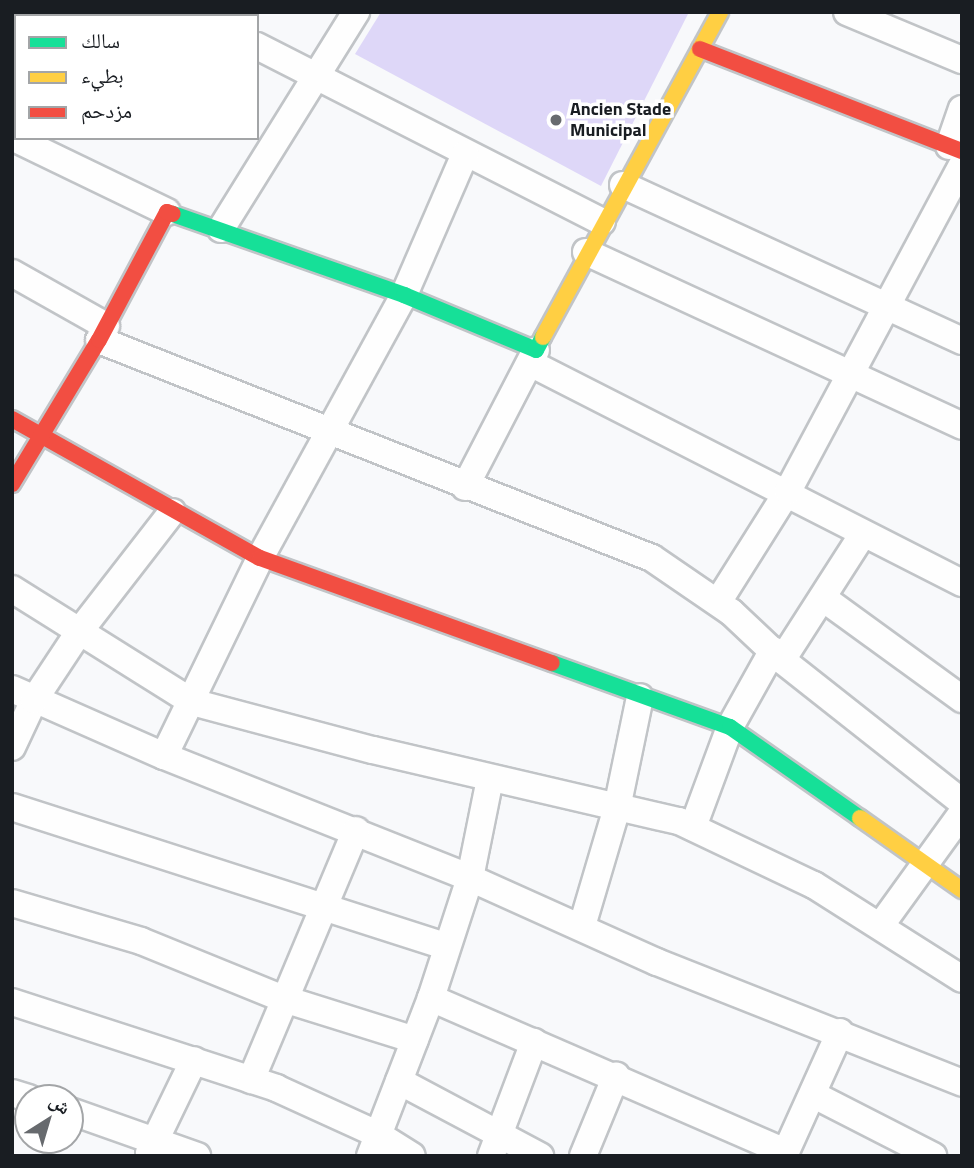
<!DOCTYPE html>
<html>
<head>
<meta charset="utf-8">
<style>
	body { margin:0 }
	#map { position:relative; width:974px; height:1168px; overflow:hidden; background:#f8f9fb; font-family:"Titillium Web","Noto Naskh Arabic",sans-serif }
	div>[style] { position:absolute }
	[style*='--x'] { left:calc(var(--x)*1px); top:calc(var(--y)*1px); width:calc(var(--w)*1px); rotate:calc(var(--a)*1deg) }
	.green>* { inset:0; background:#ded7f8 }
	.roads { filter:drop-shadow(2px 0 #c1c4c7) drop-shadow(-2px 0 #c1c4c7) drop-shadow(0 2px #c1c4c7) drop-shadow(0 -2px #c1c4c7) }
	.street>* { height:26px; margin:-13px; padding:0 13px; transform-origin:13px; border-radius:13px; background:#fefefe }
	.fast>* { height:16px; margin:-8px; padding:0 8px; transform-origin:8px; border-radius:8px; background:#16e098 }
	.slow>* { height:16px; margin:-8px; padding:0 8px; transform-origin:8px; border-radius:8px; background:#ffcf43 }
	.jam>* { height:16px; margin:-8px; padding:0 8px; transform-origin:8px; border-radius:8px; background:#f24e42 }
	.dots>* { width:19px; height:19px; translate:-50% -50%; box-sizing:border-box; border:4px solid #fff; border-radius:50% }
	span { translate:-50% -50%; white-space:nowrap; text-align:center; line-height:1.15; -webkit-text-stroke:7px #fff; paint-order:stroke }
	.poi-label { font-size:18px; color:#191d22; font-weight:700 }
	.left { translate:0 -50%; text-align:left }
	.frame { position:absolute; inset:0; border:14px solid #191d22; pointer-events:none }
	.legend { position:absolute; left:14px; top:14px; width:245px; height:126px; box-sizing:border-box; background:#fff; border:2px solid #a3a5a7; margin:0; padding:9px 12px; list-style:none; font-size:21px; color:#191d22 }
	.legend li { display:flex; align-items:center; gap:14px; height:35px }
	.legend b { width:35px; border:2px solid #a3a5a7 }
	.north { position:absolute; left:14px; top:1084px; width:70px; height:70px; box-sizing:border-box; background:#fff; border:2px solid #a3a5a7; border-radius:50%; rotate:37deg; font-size:19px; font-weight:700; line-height:28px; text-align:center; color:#191d22 }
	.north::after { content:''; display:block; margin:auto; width:24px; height:32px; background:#676a6e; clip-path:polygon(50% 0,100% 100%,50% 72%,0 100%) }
</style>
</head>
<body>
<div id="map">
	<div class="green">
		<i style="clip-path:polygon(381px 12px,689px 12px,601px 186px,355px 54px)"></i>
	</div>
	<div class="roads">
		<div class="street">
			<i style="--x:196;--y:12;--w:7;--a:34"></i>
			<i style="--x:847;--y:12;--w:125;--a:22.7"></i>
			<i style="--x:257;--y:46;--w:387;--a:27"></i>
			<i style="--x:12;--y:137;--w:172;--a:25.8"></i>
			<i style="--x:949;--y:146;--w:39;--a:-71"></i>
			<i style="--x:623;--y:185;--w:373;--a:24.7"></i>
			<i style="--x:221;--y:229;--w:256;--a:-58.1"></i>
			<i style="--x:586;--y:252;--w:414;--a:24.8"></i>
			<i style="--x:12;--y:273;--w:108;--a:29.4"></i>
			<i style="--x:99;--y:340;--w:594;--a:21.52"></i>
			<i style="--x:652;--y:558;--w:96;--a:34.4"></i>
			<i style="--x:731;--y:612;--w:70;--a:43.3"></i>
			<i style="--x:782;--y:660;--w:229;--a:38.3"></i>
			<i style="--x:530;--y:363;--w:485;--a:27"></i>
			<i style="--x:465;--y:487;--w:154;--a:-62.6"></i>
			<i style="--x:12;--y:589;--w:213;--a:32.1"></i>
			<i style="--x:192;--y:702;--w:187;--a:14.9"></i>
			<i style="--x:373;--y:750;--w:314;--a:13.1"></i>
			<i style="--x:679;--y:821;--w:149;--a:25.4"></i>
			<i style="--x:814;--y:885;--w:175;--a:32.4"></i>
			<i style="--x:823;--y:598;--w:172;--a:36"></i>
			<i style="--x:718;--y:602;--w:131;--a:-57.8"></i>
			<i style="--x:788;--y:491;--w:370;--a:-61.9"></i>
			<i style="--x:782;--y:660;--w:150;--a:-57.3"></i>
			<i style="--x:12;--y:689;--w:166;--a:23.8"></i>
			<i style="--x:164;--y:756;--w:329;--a:21.7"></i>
			<i style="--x:470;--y:878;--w:205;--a:24.2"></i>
			<i style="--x:657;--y:962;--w:328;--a:21.6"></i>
			<i style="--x:12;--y:747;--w:52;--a:-64.9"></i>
			<i style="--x:34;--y:700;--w:82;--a:-56.5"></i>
			<i style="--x:79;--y:632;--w:152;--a:-52.2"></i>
			<i style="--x:164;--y:756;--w:220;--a:-64.1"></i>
			<i style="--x:260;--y:558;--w:300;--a:-61.3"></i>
			<i style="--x:404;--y:295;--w:154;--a:-66.6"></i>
			<i style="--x:12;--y:807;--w:456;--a:17.8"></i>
			<i style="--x:693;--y:827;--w:107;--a:-69.7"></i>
			<i style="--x:730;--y:727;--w:88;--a:-60.8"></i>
			<i style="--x:12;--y:903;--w:134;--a:16.4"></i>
			<i style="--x:141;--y:941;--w:154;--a:22.1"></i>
			<i style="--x:284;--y:999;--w:137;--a:17.4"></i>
			<i style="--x:881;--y:925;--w:138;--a:-54.1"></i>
			<i style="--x:582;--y:926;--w:123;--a:-73.5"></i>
			<i style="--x:617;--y:808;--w:113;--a:-78.3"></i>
			<i style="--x:431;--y:998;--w:387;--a:23.5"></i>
			<i style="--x:12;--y:1002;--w:278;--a:18"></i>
			<i style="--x:276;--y:1088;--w:111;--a:24.5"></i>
			<i style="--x:377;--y:1134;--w:41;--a:32.2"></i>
			<i style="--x:251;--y:1080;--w:271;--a:-67.2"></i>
			<i style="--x:399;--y:1081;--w:160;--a:28"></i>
			<i style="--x:12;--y:1093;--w:17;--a:17"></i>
			<i style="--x:814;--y:1095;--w:134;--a:27.1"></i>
			<i style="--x:70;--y:1111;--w:135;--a:19.5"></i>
			<i style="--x:149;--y:1153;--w:103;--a:-64.2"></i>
			<i style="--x:370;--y:1156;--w:169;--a:-68.9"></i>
			<i style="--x:431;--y:998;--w:126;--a:-72"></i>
			<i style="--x:470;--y:878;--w:101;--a:-78.6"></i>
			<i style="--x:491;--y:1156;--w:122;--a:-69.3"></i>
			<i style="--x:583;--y:1156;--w:87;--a:-67.6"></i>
			<i style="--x:784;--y:1156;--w:136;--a:-65.7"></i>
		</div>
		<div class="fast">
			<i style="--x:173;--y:214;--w:245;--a:19.3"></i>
			<i style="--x:404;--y:295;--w:143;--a:22.6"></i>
			<i style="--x:536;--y:350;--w:15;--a:-62"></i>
			<i style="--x:552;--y:663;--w:189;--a:19.8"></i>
			<i style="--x:730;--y:727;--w:159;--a:35"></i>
		</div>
		<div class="slow">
			<i style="--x:543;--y:337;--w:370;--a:-61.4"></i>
			<i style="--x:860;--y:818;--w:125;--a:35.2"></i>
		</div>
		<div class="jam">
			<i style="--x:700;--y:49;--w:281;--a:21.3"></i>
			<i style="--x:12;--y:419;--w:284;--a:29.3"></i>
			<i style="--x:260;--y:558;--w:310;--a:19.8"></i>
			<i style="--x:12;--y:484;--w:168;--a:-58.9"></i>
			<i style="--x:99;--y:340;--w:145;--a:-62"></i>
			<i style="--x:167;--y:212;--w:6;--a:18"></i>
		</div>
	</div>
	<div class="dots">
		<i style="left:556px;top:120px;background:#676a6e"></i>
	</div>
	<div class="poi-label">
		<span class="left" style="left:570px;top:120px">Ancien Stade<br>Municipal</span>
	</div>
	<div class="frame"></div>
	<ul class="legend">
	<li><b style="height:9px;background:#16e098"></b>سالك</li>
	<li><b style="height:9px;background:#ffcf43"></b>بطيء</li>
	<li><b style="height:9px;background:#f24e42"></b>مزدحم</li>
	</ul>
	<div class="north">ش</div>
</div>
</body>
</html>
